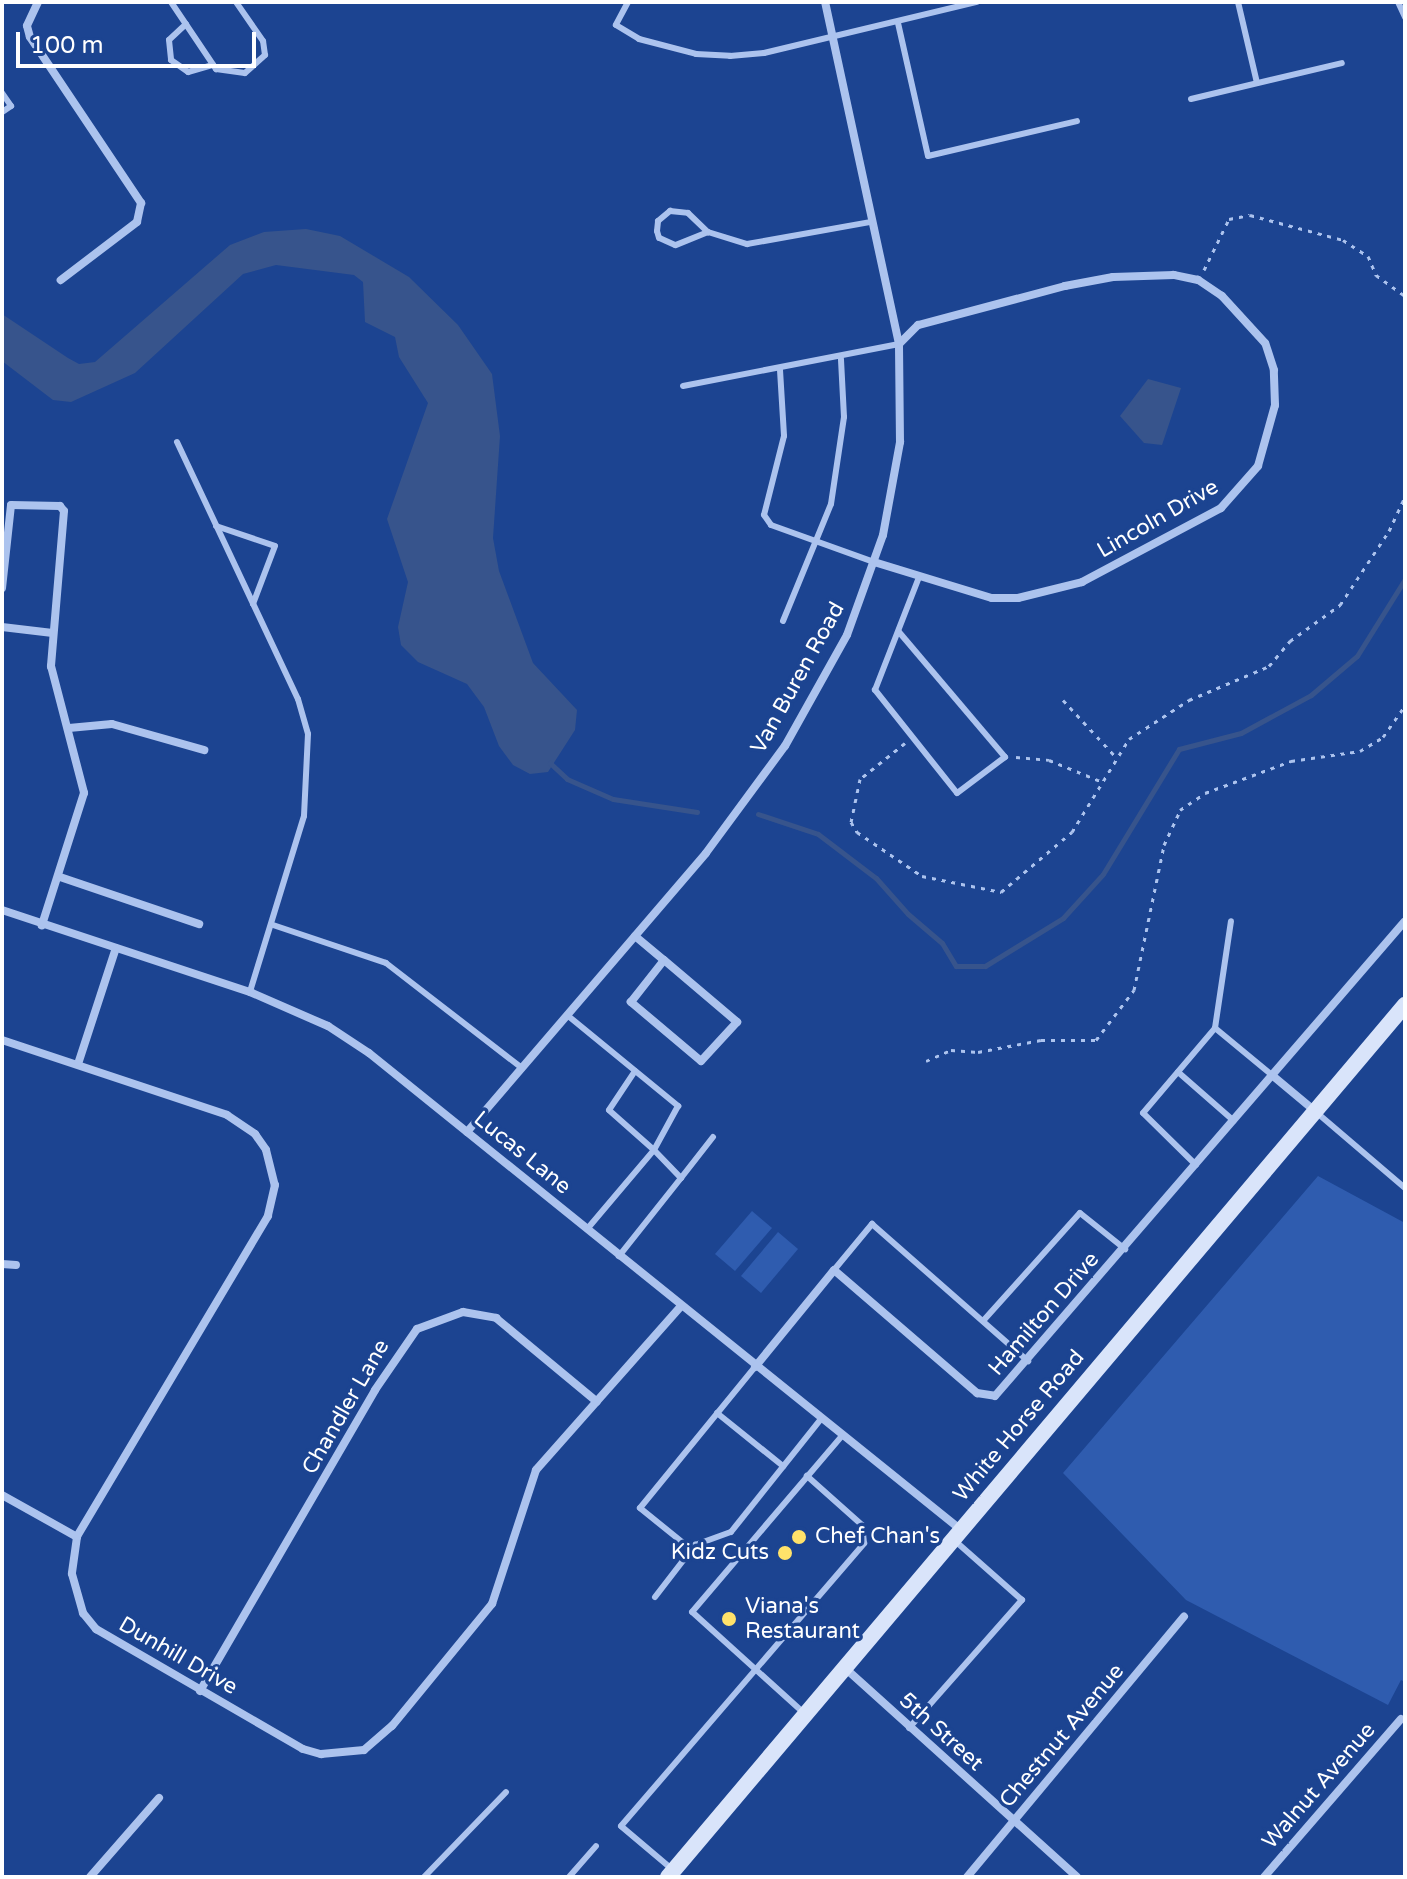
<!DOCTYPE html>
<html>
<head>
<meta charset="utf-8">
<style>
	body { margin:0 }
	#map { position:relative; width:1407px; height:1879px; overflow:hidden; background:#1c4491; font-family:"Varela Round",sans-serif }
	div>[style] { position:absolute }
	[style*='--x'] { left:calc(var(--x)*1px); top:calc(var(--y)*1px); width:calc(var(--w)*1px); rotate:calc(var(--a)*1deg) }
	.green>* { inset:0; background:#2f5caf }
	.water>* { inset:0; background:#37548c }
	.stream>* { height:5px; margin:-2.5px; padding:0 2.5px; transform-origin:2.5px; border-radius:2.5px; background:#37548c }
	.path>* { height:3px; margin-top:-1.5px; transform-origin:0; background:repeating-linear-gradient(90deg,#acc3ee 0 4px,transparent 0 10px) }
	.service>* { height:6px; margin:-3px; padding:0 3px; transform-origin:3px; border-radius:3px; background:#acc3ee }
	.minor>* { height:8px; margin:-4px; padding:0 4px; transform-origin:4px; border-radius:4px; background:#acc3ee }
	.secondary>* { height:16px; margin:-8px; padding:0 8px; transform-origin:8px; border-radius:8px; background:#d9e4fa }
	.dots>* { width:22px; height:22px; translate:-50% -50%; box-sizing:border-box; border:4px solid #1c4491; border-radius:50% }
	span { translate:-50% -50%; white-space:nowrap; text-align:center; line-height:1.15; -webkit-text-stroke:7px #1c4491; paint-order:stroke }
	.street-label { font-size:22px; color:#fff }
	.poi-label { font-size:22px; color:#fff }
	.left { translate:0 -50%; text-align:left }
	.right { translate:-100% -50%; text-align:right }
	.frame { position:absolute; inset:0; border:4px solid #fff; pointer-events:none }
	.scale { position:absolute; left:16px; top:32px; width:240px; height:36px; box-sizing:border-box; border:4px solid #fff; border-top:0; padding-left:10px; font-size:24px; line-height:28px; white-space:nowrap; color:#fff; -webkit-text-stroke:6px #1c4491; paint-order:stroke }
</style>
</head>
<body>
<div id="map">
	<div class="green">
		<i style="clip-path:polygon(1318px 1176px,1405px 1223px,1405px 1682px,1401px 1680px,1388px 1705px,1186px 1600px,1063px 1473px)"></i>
		<i style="clip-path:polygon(752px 1211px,772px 1228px,735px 1271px,715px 1254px)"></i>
		<i style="clip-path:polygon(778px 1232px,798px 1249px,761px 1293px,741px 1276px)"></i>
	</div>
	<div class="water">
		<i style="clip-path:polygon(306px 229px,340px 236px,409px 277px,458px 325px,492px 374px,500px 436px,493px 538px,499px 571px,533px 663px,577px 710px,575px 730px,548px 772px,530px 774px,513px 765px,499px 746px,484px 707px,467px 684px,418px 662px,401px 645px,398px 627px,408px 582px,387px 519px,428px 403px,399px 357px,395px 337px,365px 322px,363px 282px,354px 275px,276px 265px,243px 274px,135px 373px,71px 402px,53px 400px,2px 361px,2px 314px,68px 358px,79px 364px,95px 362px,230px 245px,264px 232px)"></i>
		<i style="clip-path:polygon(1148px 379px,1181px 388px,1162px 445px,1144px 443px,1120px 416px)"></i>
	</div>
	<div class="stream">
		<i style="--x:550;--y:763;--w:23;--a:43"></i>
		<i style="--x:567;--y:779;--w:50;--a:23.5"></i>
		<i style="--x:613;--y:799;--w:85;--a:8.8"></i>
		<i style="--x:758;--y:814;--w:63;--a:18.4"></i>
		<i style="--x:818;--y:834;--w:73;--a:37.2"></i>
		<i style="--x:876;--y:878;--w:48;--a:48.4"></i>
		<i style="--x:908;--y:914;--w:45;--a:40.5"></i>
		<i style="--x:942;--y:943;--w:27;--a:59"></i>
		<i style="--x:956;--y:966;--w:29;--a:0"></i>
		<i style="--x:985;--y:966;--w:92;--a:-31.6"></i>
		<i style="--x:1063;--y:918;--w:59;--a:-47.7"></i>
		<i style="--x:1103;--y:874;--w:146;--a:-58.7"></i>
		<i style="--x:1179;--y:749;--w:64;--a:-14.5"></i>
		<i style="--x:1241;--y:733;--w:80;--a:-28.5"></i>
		<i style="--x:1311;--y:695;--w:60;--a:-40.3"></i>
		<i style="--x:1357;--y:656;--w:91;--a:-58.1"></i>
	</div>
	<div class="path">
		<i style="--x:1204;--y:270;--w:57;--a:-63.9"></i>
		<i style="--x:1229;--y:219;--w:21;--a:-11"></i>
		<i style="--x:1250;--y:215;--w:96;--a:15"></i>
		<i style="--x:1343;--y:240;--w:30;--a:33"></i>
		<i style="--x:1368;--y:256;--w:21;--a:67"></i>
		<i style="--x:1376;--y:275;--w:36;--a:36"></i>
		<i style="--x:1063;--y:700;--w:76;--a:47.1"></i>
		<i style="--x:905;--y:743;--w:58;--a:141.3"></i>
		<i style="--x:860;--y:779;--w:44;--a:101.8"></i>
		<i style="--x:851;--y:822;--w:12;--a:59"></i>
		<i style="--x:857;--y:832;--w:78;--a:34.1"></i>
		<i style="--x:922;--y:876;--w:81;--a:11.4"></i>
		<i style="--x:1001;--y:892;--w:93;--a:-40.2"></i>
		<i style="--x:1072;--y:832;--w:109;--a:-58.5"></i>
		<i style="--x:1129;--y:739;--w:72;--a:-33"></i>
		<i style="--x:1189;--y:700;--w:87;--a:-23"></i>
		<i style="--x:1269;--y:666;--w:33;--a:-50"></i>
		<i style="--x:1290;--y:641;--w:62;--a:-35.8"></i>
		<i style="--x:1340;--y:605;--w:89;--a:-56.5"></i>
		<i style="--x:1389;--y:531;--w:38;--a:-65"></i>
		<i style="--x:1016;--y:757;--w:33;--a:5"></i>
		<i style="--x:1049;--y:760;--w:55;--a:22.4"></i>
		<i style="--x:926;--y:1061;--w:27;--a:-24"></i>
		<i style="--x:951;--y:1050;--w:27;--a:4"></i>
		<i style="--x:978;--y:1052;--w:64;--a:-10.8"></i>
		<i style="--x:1041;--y:1040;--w:55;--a:0"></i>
		<i style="--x:1096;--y:1040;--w:63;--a:-52.8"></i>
		<i style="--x:1134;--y:990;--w:148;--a:-78.3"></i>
		<i style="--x:1164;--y:845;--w:38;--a:-65"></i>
		<i style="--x:1180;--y:810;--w:30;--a:-34"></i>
		<i style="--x:1205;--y:793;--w:92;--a:-20.4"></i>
		<i style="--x:1291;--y:761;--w:70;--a:-8.2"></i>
		<i style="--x:1360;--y:751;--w:27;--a:-31"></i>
		<i style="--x:1383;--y:737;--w:38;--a:-55"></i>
	</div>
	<div class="service">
		<i style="--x:171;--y:2;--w:81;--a:56.1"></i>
		<i style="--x:216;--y:69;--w:29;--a:8"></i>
		<i style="--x:245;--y:73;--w:27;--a:-42"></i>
		<i style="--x:265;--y:55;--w:14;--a:-98"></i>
		<i style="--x:263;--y:41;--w:47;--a:-124.7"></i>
		<i style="--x:628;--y:2;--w:26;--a:118"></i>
		<i style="--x:616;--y:25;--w:27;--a:31"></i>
		<i style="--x:639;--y:39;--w:59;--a:14.7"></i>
		<i style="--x:696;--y:54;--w:34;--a:3"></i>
		<i style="--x:730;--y:56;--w:34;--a:-5"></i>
		<i style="--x:764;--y:53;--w:219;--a:-13.5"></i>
		<i style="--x:1238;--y:2;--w:83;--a:76.8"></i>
		<i style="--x:1398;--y:2;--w:17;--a:65"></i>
		<i style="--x:898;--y:23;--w:136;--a:77.3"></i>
		<i style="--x:928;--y:156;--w:153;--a:-13.2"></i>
		<i style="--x:186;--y:24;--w:23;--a:137"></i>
		<i style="--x:169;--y:40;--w:20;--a:84"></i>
		<i style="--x:171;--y:60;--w:21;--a:35"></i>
		<i style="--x:188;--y:72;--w:26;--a:-16"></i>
		<i style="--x:2;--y:93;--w:16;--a:55"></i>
		<i style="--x:11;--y:106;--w:11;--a:146"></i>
		<i style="--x:1191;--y:99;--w:155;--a:-13.4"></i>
		<i style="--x:708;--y:232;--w:35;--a:158"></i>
		<i style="--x:675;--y:245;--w:17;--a:-156"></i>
		<i style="--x:659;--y:238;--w:7;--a:-106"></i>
		<i style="--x:657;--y:231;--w:10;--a:-84"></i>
		<i style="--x:658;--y:221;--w:16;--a:-40"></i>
		<i style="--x:670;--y:211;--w:18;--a:6"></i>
		<i style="--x:688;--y:213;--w:28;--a:44"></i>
		<i style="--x:708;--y:232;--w:41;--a:17.1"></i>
		<i style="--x:747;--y:244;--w:126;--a:-10.1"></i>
		<i style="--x:780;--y:370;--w:66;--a:86.5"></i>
		<i style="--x:784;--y:436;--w:81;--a:104.2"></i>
		<i style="--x:764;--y:515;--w:12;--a:55"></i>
		<i style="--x:771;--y:525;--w:109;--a:19.8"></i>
		<i style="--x:683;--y:386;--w:220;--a:-11"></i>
		<i style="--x:177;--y:442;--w:284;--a:64.8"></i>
		<i style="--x:298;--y:699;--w:36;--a:74"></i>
		<i style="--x:308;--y:734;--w:82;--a:92.8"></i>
		<i style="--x:304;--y:816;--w:184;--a:107.1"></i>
		<i style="--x:216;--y:526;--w:62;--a:18.7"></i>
		<i style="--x:275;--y:546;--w:62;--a:110.8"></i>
		<i style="--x:783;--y:621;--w:126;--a:-67.7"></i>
		<i style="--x:831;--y:504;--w:88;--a:-81.5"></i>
		<i style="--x:844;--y:417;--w:58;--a:-93"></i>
		<i style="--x:899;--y:632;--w:164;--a:49.7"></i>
		<i style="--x:1005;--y:757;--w:60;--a:143.1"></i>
		<i style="--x:957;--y:793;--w:132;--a:-128.5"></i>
		<i style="--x:875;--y:690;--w:121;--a:-68.7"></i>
		<i style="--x:273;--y:925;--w:119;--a:18.6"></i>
		<i style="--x:386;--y:963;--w:172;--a:37.7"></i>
		<i style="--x:567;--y:1015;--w:144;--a:39.3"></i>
		<i style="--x:678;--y:1106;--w:50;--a:118.6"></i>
		<i style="--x:654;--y:1150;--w:39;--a:46"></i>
		<i style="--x:681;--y:1178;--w:100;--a:128.5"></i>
		<i style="--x:1215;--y:1028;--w:75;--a:39.6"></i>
		<i style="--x:1178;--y:1072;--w:74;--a:41.2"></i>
		<i style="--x:1316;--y:1112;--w:117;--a:40.5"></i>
		<i style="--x:1196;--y:1165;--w:74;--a:-135.5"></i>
		<i style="--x:1143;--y:1113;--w:111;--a:-49.7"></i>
		<i style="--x:1215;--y:1028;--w:108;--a:-81.5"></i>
		<i style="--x:681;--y:1178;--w:52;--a:-52"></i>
		<i style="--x:588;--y:1228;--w:102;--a:-49.8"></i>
		<i style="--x:654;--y:1150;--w:60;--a:-138.4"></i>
		<i style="--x:609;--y:1110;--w:47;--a:-56.3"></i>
		<i style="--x:834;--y:1270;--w:60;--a:-50.4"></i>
		<i style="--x:872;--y:1224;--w:208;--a:41.3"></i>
		<i style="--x:983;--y:1321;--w:145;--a:-48.1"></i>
		<i style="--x:1080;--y:1213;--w:58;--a:38.7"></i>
		<i style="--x:717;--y:1413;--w:85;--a:38.8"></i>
		<i style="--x:692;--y:1550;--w:67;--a:-141.1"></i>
		<i style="--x:640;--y:1508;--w:182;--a:-50.8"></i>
		<i style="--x:655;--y:1597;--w:66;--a:-52.4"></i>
		<i style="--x:695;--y:1545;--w:38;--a:-20"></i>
		<i style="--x:731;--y:1532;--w:144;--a:-51.5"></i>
		<i style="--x:805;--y:1714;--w:152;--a:-137.9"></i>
		<i style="--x:692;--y:1612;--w:231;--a:-49.6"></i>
		<i style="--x:909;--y:1728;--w:171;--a:-48.6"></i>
		<i style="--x:1022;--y:1600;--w:91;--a:-138.6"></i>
		<i style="--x:673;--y:1870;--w:68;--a:-139.8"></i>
		<i style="--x:621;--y:1826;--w:373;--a:-49.3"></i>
		<i style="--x:864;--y:1543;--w:18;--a:-96"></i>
		<i style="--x:862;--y:1525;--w:74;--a:-138.3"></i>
		<i style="--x:424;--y:1877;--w:118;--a:-46"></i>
		<i style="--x:569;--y:1877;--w:41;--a:-48.9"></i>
	</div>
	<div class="minor">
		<i style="--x:38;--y:2;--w:26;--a:115"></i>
		<i style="--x:27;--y:26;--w:11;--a:75"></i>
		<i style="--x:30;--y:37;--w:200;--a:56.2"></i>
		<i style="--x:141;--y:203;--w:19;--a:102"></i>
		<i style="--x:137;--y:222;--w:96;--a:142.7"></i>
		<i style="--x:874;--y:562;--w:123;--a:17"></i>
		<i style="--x:992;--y:598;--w:26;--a:0"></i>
		<i style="--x:1018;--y:598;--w:66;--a:-14"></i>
		<i style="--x:1082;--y:582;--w:157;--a:-28"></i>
		<i style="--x:1221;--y:508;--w:56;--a:-48.6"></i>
		<i style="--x:1258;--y:466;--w:63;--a:-74.4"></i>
		<i style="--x:1275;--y:405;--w:35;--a:-92"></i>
		<i style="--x:1274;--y:370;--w:28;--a:-108"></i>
		<i style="--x:1265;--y:343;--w:64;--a:-132.5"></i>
		<i style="--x:1222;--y:296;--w:29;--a:-146"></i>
		<i style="--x:1198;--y:280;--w:25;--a:-168"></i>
		<i style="--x:1174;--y:275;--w:61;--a:178.1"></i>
		<i style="--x:1113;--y:277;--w:49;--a:169.4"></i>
		<i style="--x:1065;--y:286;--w:152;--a:165.1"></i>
		<i style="--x:918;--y:325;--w:27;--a:135"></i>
		<i style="--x:2;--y:588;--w:83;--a:-83.8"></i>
		<i style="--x:11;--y:505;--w:49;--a:1.2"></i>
		<i style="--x:60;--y:506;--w:6;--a:51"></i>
		<i style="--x:64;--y:511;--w:156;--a:94.8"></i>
		<i style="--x:51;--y:666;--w:131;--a:75.4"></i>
		<i style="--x:84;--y:793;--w:139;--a:107.7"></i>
		<i style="--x:2;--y:627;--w:51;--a:6.7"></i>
		<i style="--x:69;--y:728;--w:43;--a:-5.3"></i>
		<i style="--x:112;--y:724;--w:96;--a:15.8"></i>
		<i style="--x:60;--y:877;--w:147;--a:18.7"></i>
		<i style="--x:2;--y:910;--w:261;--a:18.3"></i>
		<i style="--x:250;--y:992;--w:85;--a:23.6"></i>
		<i style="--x:328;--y:1026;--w:49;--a:33.4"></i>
		<i style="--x:369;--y:1053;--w:759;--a:38.85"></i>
		<i style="--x:635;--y:936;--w:38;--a:40"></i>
		<i style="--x:664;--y:960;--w:96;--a:40.3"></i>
		<i style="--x:737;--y:1022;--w:53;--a:132.7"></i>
		<i style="--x:701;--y:1061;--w:92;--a:-139.9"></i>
		<i style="--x:631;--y:1002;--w:53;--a:-51.8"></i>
		<i style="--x:2;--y:1040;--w:237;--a:18.4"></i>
		<i style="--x:227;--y:1115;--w:34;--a:34"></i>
		<i style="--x:255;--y:1134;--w:19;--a:55"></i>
		<i style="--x:266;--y:1150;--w:36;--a:76"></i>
		<i style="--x:275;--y:1185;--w:32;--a:103"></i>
		<i style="--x:268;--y:1216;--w:374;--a:120.8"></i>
		<i style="--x:77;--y:1537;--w:37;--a:98"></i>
		<i style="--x:72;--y:1574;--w:41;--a:74.2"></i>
		<i style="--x:83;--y:1613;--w:21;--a:51"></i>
		<i style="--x:96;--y:1629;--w:239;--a:30.1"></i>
		<i style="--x:303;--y:1749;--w:19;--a:16"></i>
		<i style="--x:321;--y:1754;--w:43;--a:-5.3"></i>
		<i style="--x:364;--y:1750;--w:37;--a:-41"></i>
		<i style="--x:392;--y:1726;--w:158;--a:-50.7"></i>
		<i style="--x:492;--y:1604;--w:141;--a:-71.8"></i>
		<i style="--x:536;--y:1470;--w:219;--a:-48.5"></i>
		<i style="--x:78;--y:1064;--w:122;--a:-71.9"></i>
		<i style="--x:1273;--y:1076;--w:55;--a:39.8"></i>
		<i style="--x:467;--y:1132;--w:367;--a:-49.4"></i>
		<i style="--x:706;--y:853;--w:133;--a:-53.6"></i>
		<i style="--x:785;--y:746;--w:127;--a:-60.8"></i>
		<i style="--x:847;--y:635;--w:106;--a:-70.2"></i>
		<i style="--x:883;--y:535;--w:95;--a:-79.6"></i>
		<i style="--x:900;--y:442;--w:98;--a:-90.6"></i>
		<i style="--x:899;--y:344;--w:350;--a:-102.2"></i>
		<i style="--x:2;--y:1264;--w:14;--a:4"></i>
		<i style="--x:755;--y:1367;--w:125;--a:-50.8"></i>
		<i style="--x:834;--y:1270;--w:189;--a:40.7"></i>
		<i style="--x:977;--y:1393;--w:18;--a:9"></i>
		<i style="--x:995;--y:1396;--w:627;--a:-49.2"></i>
		<i style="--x:2;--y:1495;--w:86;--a:29.2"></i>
		<i style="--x:845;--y:1668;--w:312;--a:42"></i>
		<i style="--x:200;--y:1691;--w:348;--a:-59.8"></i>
		<i style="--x:375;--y:1390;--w:74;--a:-55.5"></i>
		<i style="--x:417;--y:1329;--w:49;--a:-20.3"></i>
		<i style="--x:463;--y:1312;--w:34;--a:10"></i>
		<i style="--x:496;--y:1318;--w:131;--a:39.7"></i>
		<i style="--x:90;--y:1877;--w:105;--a:-48.9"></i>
		<i style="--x:967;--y:1877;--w:339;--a:-50.2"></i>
		<i style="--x:1264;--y:1877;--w:209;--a:-49.1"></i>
	</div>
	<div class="secondary">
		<i style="--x:668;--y:1877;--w:1142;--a:-49.8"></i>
	</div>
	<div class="dots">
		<i style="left:799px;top:1537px;background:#ffe26a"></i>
		<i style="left:785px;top:1553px;background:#ffe26a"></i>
		<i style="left:729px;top:1619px;background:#ffe26a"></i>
	</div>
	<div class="street-label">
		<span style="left:1158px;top:519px;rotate:-30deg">Lincoln Drive</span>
		<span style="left:798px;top:678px;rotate:-61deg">Van Buren Road</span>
		<span style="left:522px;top:1153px;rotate:39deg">Lucas Lane</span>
		<span style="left:1044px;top:1314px;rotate:-49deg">Hamilton Drive</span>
		<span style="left:346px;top:1407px;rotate:-60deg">Chandler Lane</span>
		<span style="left:1019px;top:1426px;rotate:-50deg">White Horse Road</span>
		<span style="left:178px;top:1656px;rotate:30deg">Dunhill Drive</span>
		<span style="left:941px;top:1732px;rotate:42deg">5th Street</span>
		<span style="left:1062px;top:1736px;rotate:-50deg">Chestnut Avenue</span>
		<span style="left:1319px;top:1786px;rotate:-49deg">Walnut Avenue</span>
	</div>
	<div class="poi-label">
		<span class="left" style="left:815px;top:1537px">Chef Chan's</span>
		<span class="right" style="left:769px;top:1553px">Kidz Cuts</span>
		<span class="left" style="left:745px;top:1619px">Viana's<br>Restaurant</span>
	</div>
	<div class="frame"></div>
	<div class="scale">100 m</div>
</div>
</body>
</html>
